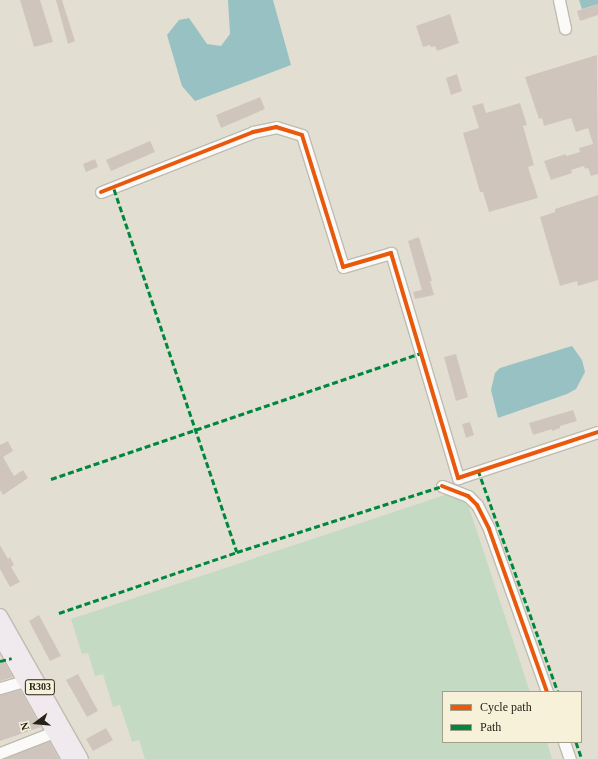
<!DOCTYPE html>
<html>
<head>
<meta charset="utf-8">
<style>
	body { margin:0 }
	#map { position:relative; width:598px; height:759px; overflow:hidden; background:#e2dfd2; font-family:Georgia,serif }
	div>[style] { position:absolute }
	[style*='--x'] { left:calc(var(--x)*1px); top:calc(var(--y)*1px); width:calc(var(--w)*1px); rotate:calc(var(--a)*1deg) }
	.green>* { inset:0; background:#c4dac2 }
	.water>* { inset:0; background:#97c1c2 }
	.building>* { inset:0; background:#d0c5bd }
	.roads { filter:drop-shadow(1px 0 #bebcb1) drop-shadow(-1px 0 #bebcb1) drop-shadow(0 1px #bebcb1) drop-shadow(0 -1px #bebcb1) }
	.minor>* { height:11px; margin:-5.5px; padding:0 5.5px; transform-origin:5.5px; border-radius:5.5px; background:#fbfaf8 }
	.major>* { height:14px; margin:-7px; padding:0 7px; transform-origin:7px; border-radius:7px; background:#f0eaef }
	.quiet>* { height:3px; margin-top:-1.5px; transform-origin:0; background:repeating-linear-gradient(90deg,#00873e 0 6px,transparent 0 9px) }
	.cycleway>* { height:4px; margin:-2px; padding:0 2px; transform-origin:2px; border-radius:2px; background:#e8590c }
	span { translate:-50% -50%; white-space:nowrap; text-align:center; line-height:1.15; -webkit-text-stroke:3.5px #f6f1d8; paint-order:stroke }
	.shield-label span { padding:1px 3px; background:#f6f1d8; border:1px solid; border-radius:3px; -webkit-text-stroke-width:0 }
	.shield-label { font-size:10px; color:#242219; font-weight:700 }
	.legend { position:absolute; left:442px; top:691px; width:140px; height:52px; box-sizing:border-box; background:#f6f1d8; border:1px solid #a29e8c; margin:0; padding:5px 7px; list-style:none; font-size:12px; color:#242219 }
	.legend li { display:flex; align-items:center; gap:8px; height:20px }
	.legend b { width:20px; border:1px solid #a29e8c }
	.north { position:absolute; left:16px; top:703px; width:40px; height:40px; -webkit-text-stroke:3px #f6f1d8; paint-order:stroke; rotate:254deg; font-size:11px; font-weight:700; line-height:16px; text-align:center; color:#242219 }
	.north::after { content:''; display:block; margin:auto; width:14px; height:18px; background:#242219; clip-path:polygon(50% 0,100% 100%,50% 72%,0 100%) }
</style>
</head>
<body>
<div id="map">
	<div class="green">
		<i style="clip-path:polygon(463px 489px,530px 692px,443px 692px,443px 742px,547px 742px,552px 759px,145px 759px,139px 740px,132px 742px,120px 705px,113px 707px,103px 674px,95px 676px,88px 653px,82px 654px,71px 619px)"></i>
	</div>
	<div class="water">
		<i style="clip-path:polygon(228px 0,273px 0,291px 65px,195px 101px,182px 86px,167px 35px,179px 20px,189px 18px,207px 44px,221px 46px,230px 34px)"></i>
		<i style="clip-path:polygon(579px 0,598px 0,598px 4px,582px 9px)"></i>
		<i style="clip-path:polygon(572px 346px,582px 360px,585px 372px,576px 389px,567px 394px,498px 418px,491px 390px,495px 373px,500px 368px)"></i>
	</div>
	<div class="building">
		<i style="clip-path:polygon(20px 0,40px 0,53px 42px,34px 47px)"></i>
		<i style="clip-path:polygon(56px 0,62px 0,75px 41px,68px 44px)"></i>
		<i style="clip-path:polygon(598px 4px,598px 15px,580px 21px,577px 11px)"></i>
		<i style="clip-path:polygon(450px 14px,459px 43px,437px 51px,435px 46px,431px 47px,430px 45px,423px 47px,416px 26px)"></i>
		<i style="clip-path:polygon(597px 55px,598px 174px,591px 176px,588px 168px,585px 169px,584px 166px,571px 170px,572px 173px,551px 180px,544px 161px,566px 154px,566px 156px,580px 152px,579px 148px,593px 144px,588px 128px,576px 132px,571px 118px,544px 126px,542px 118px,539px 119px,525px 77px)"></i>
		<i style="clip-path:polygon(457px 74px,462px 91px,451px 95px,446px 78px)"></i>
		<i style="clip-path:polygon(260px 97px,265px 109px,221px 128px,216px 115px)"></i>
		<i style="clip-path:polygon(483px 103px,486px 113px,520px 103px,527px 125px,523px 126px,534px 165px,528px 167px,538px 198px,489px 212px,483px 192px,480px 192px,463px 133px,479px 128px,472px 106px)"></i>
		<i style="clip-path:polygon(150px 141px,155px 152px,111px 171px,106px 160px)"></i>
		<i style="clip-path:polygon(95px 159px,98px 167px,86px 172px,83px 164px)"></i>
		<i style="clip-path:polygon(598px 195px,598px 280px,578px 286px,577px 281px,560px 286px,540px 217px,555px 212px,555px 209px)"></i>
		<i style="clip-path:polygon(419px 237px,432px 281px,430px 281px,434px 295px,415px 299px,413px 292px,422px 290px,408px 241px)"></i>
		<i style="clip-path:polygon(456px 354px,468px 397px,456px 401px,444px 357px)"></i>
		<i style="clip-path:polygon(573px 410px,577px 421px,560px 426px,560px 428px,552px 431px,552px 429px,533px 435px,529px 423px)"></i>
		<i style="clip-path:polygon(470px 422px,474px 435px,466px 438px,462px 424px)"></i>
		<i style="clip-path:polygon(8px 441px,13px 451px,3px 457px,14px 476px,23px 470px,28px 478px,3px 495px,0 490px,0 445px)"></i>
		<i style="clip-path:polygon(0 545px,8px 559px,10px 557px,14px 565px,11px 567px,20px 582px,10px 587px,0 569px)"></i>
		<i style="clip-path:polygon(39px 615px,61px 656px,50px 661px,29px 621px)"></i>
		<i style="clip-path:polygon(4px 662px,13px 677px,0 681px,0 663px)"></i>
		<i style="clip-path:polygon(78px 674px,98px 711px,87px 717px,66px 680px)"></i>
		<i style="clip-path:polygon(20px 690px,41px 727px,0 741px,0 695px)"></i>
		<i style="clip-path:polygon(106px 728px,113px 740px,93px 751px,86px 739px)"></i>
		<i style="clip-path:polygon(49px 741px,59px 759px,4px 759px)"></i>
	</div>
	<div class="roads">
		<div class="minor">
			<i style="--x:559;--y:0;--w:29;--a:78"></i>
			<i style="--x:101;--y:192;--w:163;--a:-21.5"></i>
			<i style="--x:253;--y:132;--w:24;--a:-12"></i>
			<i style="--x:276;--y:127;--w:27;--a:17"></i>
			<i style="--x:302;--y:135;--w:138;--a:72.7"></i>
			<i style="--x:343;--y:267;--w:50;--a:-16.3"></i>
			<i style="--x:391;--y:253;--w:235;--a:73.4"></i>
			<i style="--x:458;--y:478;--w:147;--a:-18.2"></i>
			<i style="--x:442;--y:486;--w:28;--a:21"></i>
			<i style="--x:468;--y:496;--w:13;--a:45"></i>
			<i style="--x:477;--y:505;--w:27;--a:63"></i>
			<i style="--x:489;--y:529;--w:173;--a:70.4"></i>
			<i style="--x:0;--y:688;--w:26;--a:-16"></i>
			<i style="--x:564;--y:742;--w:18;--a:71"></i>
			<i style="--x:0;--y:753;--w:58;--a:-21.3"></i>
		</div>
		<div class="major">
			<i style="--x:0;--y:616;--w:164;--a:60.5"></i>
			<i style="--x:0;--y:637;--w:140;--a:60.5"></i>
		</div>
	</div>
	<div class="quiet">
		<i style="--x:114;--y:189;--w:383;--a:71.3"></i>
		<i style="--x:478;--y:470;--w:236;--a:70.2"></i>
		<i style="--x:51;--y:479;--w:391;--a:-18.8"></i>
		<i style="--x:59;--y:613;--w:188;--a:-18.9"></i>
		<i style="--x:237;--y:552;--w:215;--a:-17.8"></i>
		<i style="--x:0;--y:661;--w:12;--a:-14"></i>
		<i style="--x:576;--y:742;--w:18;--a:71"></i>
	</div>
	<div class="cycleway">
		<i style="--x:101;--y:192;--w:163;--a:-21.5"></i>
		<i style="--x:253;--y:132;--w:24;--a:-12"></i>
		<i style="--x:276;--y:127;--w:27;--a:17"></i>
		<i style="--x:302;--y:135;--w:138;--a:72.7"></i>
		<i style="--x:343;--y:267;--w:50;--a:-16.3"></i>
		<i style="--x:391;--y:253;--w:235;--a:73.4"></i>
		<i style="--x:458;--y:478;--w:147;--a:-18.2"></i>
		<i style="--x:442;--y:486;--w:28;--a:21"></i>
		<i style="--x:468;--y:496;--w:13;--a:45"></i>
		<i style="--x:477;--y:505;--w:27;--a:63"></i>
		<i style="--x:489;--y:529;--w:173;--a:70.4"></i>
	</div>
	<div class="shield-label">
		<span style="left:40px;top:687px">R303</span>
	</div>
	<ul class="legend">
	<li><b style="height:5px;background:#e8590c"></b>Cycle path</li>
	<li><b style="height:5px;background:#00873e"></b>Path</li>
	</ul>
	<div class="north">N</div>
</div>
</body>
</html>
